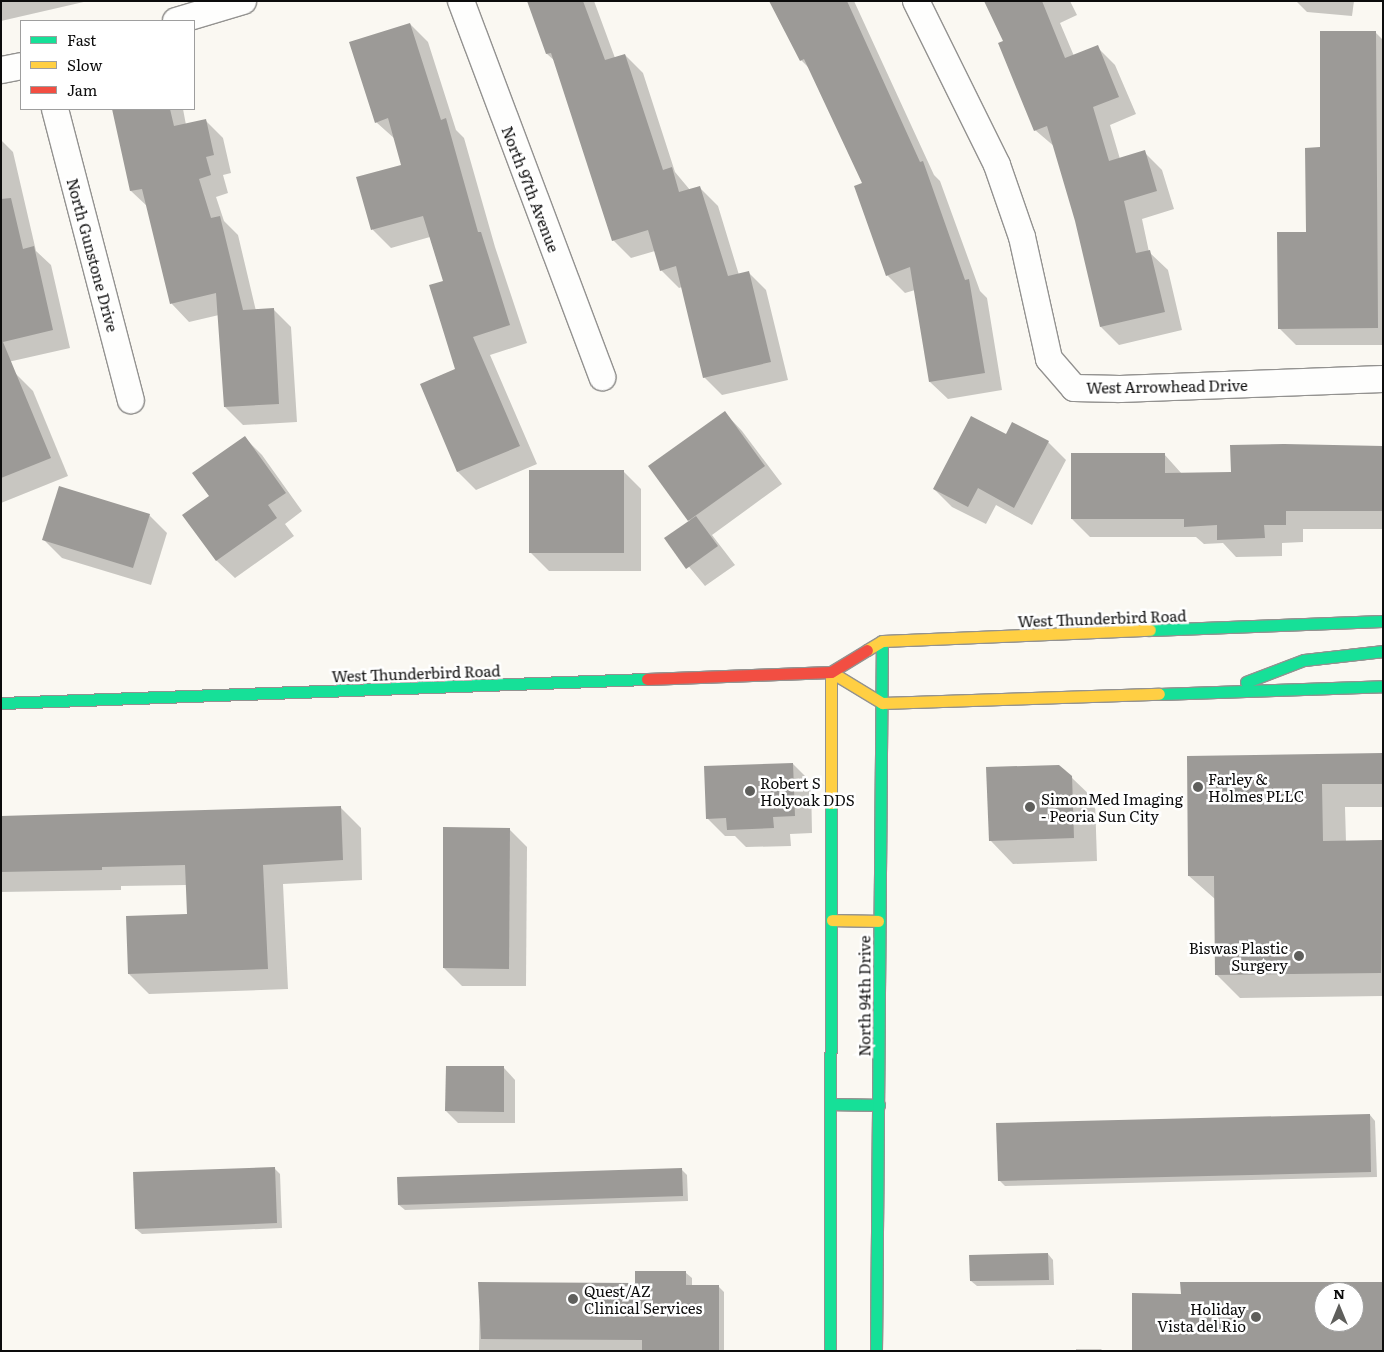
<!DOCTYPE html>
<html>
<head>
<meta charset="utf-8">
<style>
	body { margin:0 }
	#map { position:relative; width:1384px; height:1352px; overflow:hidden; background:#faf8f2; font-family:Literata,serif }
	div>[style] { position:absolute }
	[style*='--x'] { left:calc(var(--x)*1px); top:calc(var(--y)*1px); width:calc(var(--w)*1px); rotate:calc(var(--a)*1deg) }
	.shadow>* { inset:0; background:#0003 }
	.building>* { inset:0; background:#9c9a97 }
	.roads { filter:drop-shadow(1px 0 #939290) drop-shadow(-1px 0 #939290) drop-shadow(0 1px #939290) drop-shadow(0 -1px #939290) }
	.street>* { height:26px; margin:-13px; padding:0 13px; transform-origin:13px; border-radius:13px; background:#fefefd }
	.fast>* { height:11px; margin:-5.5px; padding:0 5.5px; transform-origin:5.5px; border-radius:5.5px; background:#16e098 }
	.slow>* { height:11px; margin:-5.5px; padding:0 5.5px; transform-origin:5.5px; border-radius:5.5px; background:#ffcf43 }
	.jam>* { height:11px; margin:-5.5px; padding:0 5.5px; transform-origin:5.5px; border-radius:5.5px; background:#f24e42 }
	.dots>* { width:14px; height:14px; translate:-50% -50%; box-sizing:border-box; border:2px solid #fff; border-radius:50% }
	span { translate:-50% -50%; white-space:nowrap; text-align:center; line-height:1.15; -webkit-text-stroke:5px #fff; paint-order:stroke }
	.street-label { font-size:15px; color:#0c0c0c }
	.poi-label { font-size:15px; color:#0c0c0c }
	.left { translate:0 -50%; text-align:left }
	.right { translate:-100% -50%; text-align:right }
	.frame { position:absolute; inset:0; border:2px solid #0c0c0c; pointer-events:none }
	.legend { position:absolute; left:20px; top:20px; width:175px; height:90px; box-sizing:border-box; background:#fff; border:1px solid #9e9e9e; margin:0; padding:6px 9px; list-style:none; font-size:15px; color:#0c0c0c }
	.legend li { display:flex; align-items:center; gap:10px; height:25px }
	.legend b { width:25px; border:1px solid #9e9e9e }
	.north { position:absolute; left:1314px; top:1282px; width:50px; height:50px; box-sizing:border-box; background:#fff; border:1px solid #9e9e9e; border-radius:50%; rotate:0deg; font-size:14px; font-weight:700; line-height:20px; text-align:center; color:#0c0c0c }
	.north::after { content:''; display:block; margin:auto; width:18px; height:22px; background:#5f5f5c; clip-path:polygon(50% 0,100% 100%,50% 72%,0 100%) }
</style>
</head>
<body>
<div id="map">
	<div class="shadow">
		<i style="clip-path:polygon(1px 1px,88px 1px,1px 21px)"></i>
		<i style="clip-path:polygon(528px 1px,594px 1px,615px 58px,625px 55px,643px 73px,675px 172px,690px 190px,700px 188px,718px 206px,739px 275px,748px 272px,766px 290px,788px 380px,722px 395px,704px 377px,682px 287px,679px 288px,661px 270px,655px 251px,631px 258px,613px 240px,555px 61px,547px 54px)"></i>
		<i style="clip-path:polygon(771px 1px,854px 1px,934px 175px,940px 181px,980px 291px,987px 298px,1002px 390px,948px 399px,930px 382px,915px 290px,905px 293px,887px 275px,864px 183px,809px 68px,801px 60px)"></i>
		<i style="clip-path:polygon(985px 1px,1070px 1px,1077px 15px,1060px 23px,1074px 56px,1097px 47px,1115px 65px,1136px 114px,1110px 125px,1120px 159px,1144px 152px,1162px 170px,1174px 209px,1142px 219px,1149px 252px,1168px 270px,1182px 330px,1119px 345px,1101px 327px,1076px 221px,1055px 147px,1035px 130px,1005px 42px)"></i>
		<i style="clip-path:polygon(1296px 1px,1354px 1px,1352px 16px,1307px 12px)"></i>
		<i style="clip-path:polygon(410px 24px,428px 42px,456px 130px,464px 138px,495px 247px,527px 343px,490px 355px,537px 464px,476px 490px,458px 472px,422px 385px,457px 370px,444px 281px,430px 237px,391px 248px,373px 230px,358px 178px,402px 166px,395px 139px,376px 122px)"></i>
		<i style="clip-path:polygon(1376px 33px,1383px 40px,1383px 345px,1296px 345px,1279px 328px)"></i>
		<i style="clip-path:polygon(113px 109px,183px 109px,186px 125px,205px 120px,223px 138px,231px 173px,223px 175px,228px 193px,216px 197px,224px 221px,238px 235px,256px 311px,273px 309px,291px 327px,297px 422px,243px 425px,225px 407px,219px 315px,189px 322px,172px 304px,148px 207px,131px 191px)"></i>
		<i style="clip-path:polygon(1px 140px,13px 152px,36px 251px,51px 265px,70px 348px,8px 362px,1px 356px)"></i>
		<i style="clip-path:polygon(15px 373px,33px 391px,68px 476px,1px 503px,1px 378px)"></i>
		<i style="clip-path:polygon(725px 413px,742px 431px,782px 484px,712px 535px,735px 565px,705px 586px,666px 539px,690px 521px,650px 466px)"></i>
		<i style="clip-path:polygon(1007px 435px,1048px 442px,1066px 460px,1032px 525px,996px 505px,986px 524px,952px 507px,934px 489px)"></i>
		<i style="clip-path:polygon(244px 437px,262px 455px,302px 511px,285px 524px,294px 536px,235px 578px,217px 561px,184px 515px,211px 497px)"></i>
		<i style="clip-path:polygon(1383px 447px,1383px 529px,1303px 529px,1303px 542px,1282px 543px,1282px 556px,1236px 557px,1223px 543px,1204px 544px,1196px 537px,1090px 537px,1072px 519px,1164px 454px,1182px 474px,1232px 473px)"></i>
		<i style="clip-path:polygon(623px 471px,641px 489px,641px 571px,549px 571px,531px 553px)"></i>
		<i style="clip-path:polygon(149px 515px,167px 533px,151px 585px,62px 558px,44px 540px)"></i>
		<i style="clip-path:polygon(evenodd,1383px 754px,1383px 996px,1240px 998px,1216px 974px,1215px 899px,1189px 876px,1188px 757px,1383px 754px,1345px 807px,1382px 807px,1382px 842px,1346px 842px,1345px 807px)"></i>
		<i style="clip-path:polygon(793px 764px,811px 782px,812px 833px,790px 834px,791px 846px,746px 847px,735px 836px,725px 836px,707px 818px)"></i>
		<i style="clip-path:polygon(1071px 777px,1095px 800px,1097px 861px,1013px 864px,990px 840px)"></i>
		<i style="clip-path:polygon(341px 808px,361px 828px,362px 880px,283px 884px,288px 989px,149px 994px,129px 974px,188px 915px,187px 885px,121px 886px,121px 890px,1px 892px,1px 819px)"></i>
		<i style="clip-path:polygon(509px 829px,527px 847px,526px 986px,462px 986px,444px 968px)"></i>
		<i style="clip-path:polygon(504px 1068px,515px 1080px,515px 1123px,458px 1123px,446px 1111px)"></i>
		<i style="clip-path:polygon(1370px 1115px,1375px 1121px,1377px 1177px,1005px 1186px,999px 1180px)"></i>
		<i style="clip-path:polygon(274px 1168px,280px 1174px,282px 1228px,142px 1234px,136px 1229px)"></i>
		<i style="clip-path:polygon(681px 1169px,687px 1175px,688px 1201px,405px 1210px,399px 1205px)"></i>
		<i style="clip-path:polygon(1048px 1254px,1053px 1260px,1054px 1285px,977px 1286px,971px 1281px)"></i>
		<i style="clip-path:polygon(686px 1273px,692px 1278px,692px 1287px,719px 1287px,724px 1292px,724px 1351px,479px 1351px,480px 1284px,637px 1285px)"></i>
		<i style="clip-path:polygon(1076px 1349px,1101px 1349px,1103px 1351px,1076px 1351px)"></i>
	</div>
	<div class="building">
		<i style="clip-path:polygon(527px 1px,583px 1px,605px 60px,625px 54px,663px 170px,672px 167px,679px 192px,700px 186px,728px 276px,749px 271px,771px 362px,703px 378px,676px 266px,660px 271px,648px 230px,612px 241px,551px 53px,546px 54px)"></i>
		<i style="clip-path:polygon(769px 1px,847px 1px,920px 162px,923px 161px,965px 280px,969px 279px,985px 373px,929px 382px,910px 267px,886px 276px,854px 186px,862px 183px,804px 59px,800px 61px)"></i>
		<i style="clip-path:polygon(984px 1px,1042px 1px,1065px 58px,1098px 45px,1119px 97px,1093px 107px,1109px 161px,1145px 150px,1157px 191px,1124px 201px,1136px 253px,1150px 250px,1165px 312px,1100px 327px,1075px 221px,1047px 126px,1034px 131px,998px 43px,1003px 41px)"></i>
		<i style="clip-path:polygon(410px 23px,441px 120px,446px 118px,478px 232px,481px 232px,510px 325px,473px 337px,520px 446px,457px 472px,420px 384px,455px 369px,429px 285px,443px 281px,423px 216px,371px 230px,356px 177px,401px 165px,388px 118px,375px 123px,349px 42px)"></i>
		<i style="clip-path:polygon(1320px 31px,1376px 31px,1378px 328px,1278px 329px,1277px 232px,1306px 232px,1305px 148px,1320px 147px)"></i>
		<i style="clip-path:polygon(112px 109px,170px 109px,174px 126px,206px 119px,214px 155px,206px 157px,211px 175px,199px 179px,211px 218px,220px 216px,243px 310px,274px 308px,279px 404px,224px 407px,216px 293px,170px 304px,142px 189px,130px 191px)"></i>
		<i style="clip-path:polygon(11px 198px,23px 249px,34px 246px,53px 330px,3px 342px,51px 458px,1px 478px,1px 199px)"></i>
		<i style="clip-path:polygon(725px 411px,765px 466px,688px 521px,648px 466px)"></i>
		<i style="clip-path:polygon(971px 416px,1006px 434px,1012px 422px,1049px 441px,1014px 508px,978px 488px,968px 507px,933px 489px)"></i>
		<i style="clip-path:polygon(245px 436px,286px 493px,268px 505px,277px 518px,216px 561px,182px 515px,209px 496px,192px 473px)"></i>
		<i style="clip-path:polygon(1284px 444px,1383px 446px,1383px 511px,1286px 511px,1286px 525px,1264px 525px,1265px 538px,1217px 540px,1217px 525px,1184px 527px,1184px 519px,1071px 519px,1071px 453px,1165px 453px,1165px 473px,1231px 472px,1230px 445px)"></i>
		<i style="clip-path:polygon(529px 470px,624px 470px,624px 553px,529px 553px)"></i>
		<i style="clip-path:polygon(59px 486px,150px 514px,133px 568px,42px 540px)"></i>
		<i style="clip-path:polygon(696px 516px,718px 546px,686px 569px,664px 538px)"></i>
		<i style="clip-path:polygon(1383px 753px,1383px 784px,1322px 784px,1323px 841px,1383px 840px,1381px 973px,1215px 975px,1214px 876px,1188px 876px,1187px 756px)"></i>
		<i style="clip-path:polygon(793px 763px,795px 816px,773px 817px,774px 828px,727px 830px,726px 818px,706px 819px,704px 766px)"></i>
		<i style="clip-path:polygon(1059px 765px,1072px 776px,1074px 838px,989px 841px,986px 767px)"></i>
		<i style="clip-path:polygon(341px 806px,343px 860px,263px 865px,268px 969px,128px 974px,126px 916px,187px 914px,185px 865px,102px 867px,102px 870px,1px 872px,1px 816px)"></i>
		<i style="clip-path:polygon(443px 827px,510px 828px,509px 969px,443px 968px)"></i>
		<i style="clip-path:polygon(446px 1066px,504px 1066px,504px 1112px,445px 1111px)"></i>
		<i style="clip-path:polygon(1370px 1114px,1371px 1172px,998px 1181px,996px 1123px)"></i>
		<i style="clip-path:polygon(275px 1167px,277px 1223px,135px 1229px,133px 1172px)"></i>
		<i style="clip-path:polygon(682px 1168px,683px 1196px,398px 1205px,397px 1177px)"></i>
		<i style="clip-path:polygon(1048px 1253px,1049px 1280px,970px 1281px,969px 1255px)"></i>
		<i style="clip-path:polygon(635px 1271px,686px 1271px,686px 1285px,719px 1285px,719px 1351px,642px 1351px,642px 1340px,481px 1339px,478px 1282px,635px 1283px)"></i>
		<i style="clip-path:polygon(evenodd,1180px 1282px,1383px 1282px,1383px 1351px,1132px 1351px,1132px 1293px,1181px 1294px,1180px 1282px,1324px 1292px,1354px 1292px,1354px 1322px,1324px 1322px,1324px 1292px)"></i>
	</div>
	<div class="roads">
		<div class="street">
			<i style="--x:461;--y:1;--w:402;--a:69.4"></i>
			<i style="--x:916;--y:1;--w:183;--a:63.7"></i>
			<i style="--x:997;--y:165;--w:76;--a:70.9"></i>
			<i style="--x:1022;--y:237;--w:125;--a:77.5"></i>
			<i style="--x:1049;--y:359;--w:38;--a:49"></i>
			<i style="--x:1074;--y:388;--w:46;--a:1.2"></i>
			<i style="--x:1120;--y:389;--w:263;--a:-2.2"></i>
			<i style="--x:176;--y:21;--w:70;--a:-16.6"></i>
			<i style="--x:1;--y:70;--w:20;--a:-11"></i>
			<i style="--x:55;--y:109;--w:301;--a:75.4"></i>
		</div>
		<div class="fast">
			<i style="--x:1150;--y:630;--w:233;--a:-2.2"></i>
			<i style="--x:1246;--y:682;--w:62;--a:-20.8"></i>
			<i style="--x:1304;--y:660;--w:80;--a:-6.5"></i>
			<i style="--x:1159;--y:694;--w:224;--a:-2"></i>
			<i style="--x:1;--y:703;--w:646;--a:-2.13"></i>
			<i style="--x:832;--y:1104;--w:47;--a:1.2"></i>
			<i style="--x:830;--y:1351;--w:548;--a:-89.9"></i>
			<i style="--x:876;--y:1351;--w:710;--a:-89.52"></i>
		</div>
		<div class="slow">
			<i style="--x:867;--y:650;--w:17;--a:-31"></i>
			<i style="--x:882;--y:641;--w:268;--a:-2.4"></i>
			<i style="--x:831;--y:672;--w:60;--a:31.3"></i>
			<i style="--x:882;--y:703;--w:277;--a:-1.9"></i>
			<i style="--x:831;--y:803;--w:131;--a:-90"></i>
			<i style="--x:832;--y:920;--w:46;--a:1.2"></i>
		</div>
		<div class="jam">
			<i style="--x:647;--y:679;--w:184;--a:-2.2"></i>
			<i style="--x:831;--y:672;--w:42;--a:-31.4"></i>
		</div>
	</div>
	<div class="dots">
		<i style="left:1198px;top:787px;background:#5f5f5c"></i>
		<i style="left:750px;top:791px;background:#5f5f5c"></i>
		<i style="left:1030px;top:807px;background:#5f5f5c"></i>
		<i style="left:1299px;top:956px;background:#5f5f5c"></i>
		<i style="left:573px;top:1299px;background:#5f5f5c"></i>
		<i style="left:1256px;top:1317px;background:#5f5f5c"></i>
	</div>
	<div class="street-label">
		<span style="left:531px;top:189px;rotate:69deg">North 97th Avenue</span>
		<span style="left:93px;top:255px;rotate:75deg">North Gunstone Drive</span>
		<span style="left:1167px;top:386px;rotate:-1deg">West Arrowhead Drive</span>
		<span style="left:1102px;top:618px;rotate:-2deg">West Thunderbird Road</span>
		<span style="left:416px;top:673px;rotate:-2deg">West Thunderbird Road</span>
		<span style="left:864px;top:996px;rotate:-90deg">North 94th Drive</span>
	</div>
	<div class="poi-label">
		<span class="left" style="left:1208px;top:787px">Farley &amp;<br>Holmes PLLC</span>
		<span class="left" style="left:760px;top:791px">Robert S<br>Holyoak DDS</span>
		<span class="left" style="left:1041px;top:807px">SimonMed Imaging<br>- Peoria Sun City</span>
		<span class="right" style="left:1288px;top:956px">Biswas Plastic<br>Surgery</span>
		<span class="left" style="left:584px;top:1299px">Quest/AZ<br>Clinical Services</span>
		<span class="right" style="left:1246px;top:1317px">Holiday<br>Vista del Rio</span>
	</div>
	<div class="frame"></div>
	<ul class="legend">
	<li><b style="height:6px;background:#16e098"></b>Fast</li>
	<li><b style="height:6px;background:#ffcf43"></b>Slow</li>
	<li><b style="height:6px;background:#f24e42"></b>Jam</li>
	</ul>
	<div class="north">N</div>
</div>
</body>
</html>
